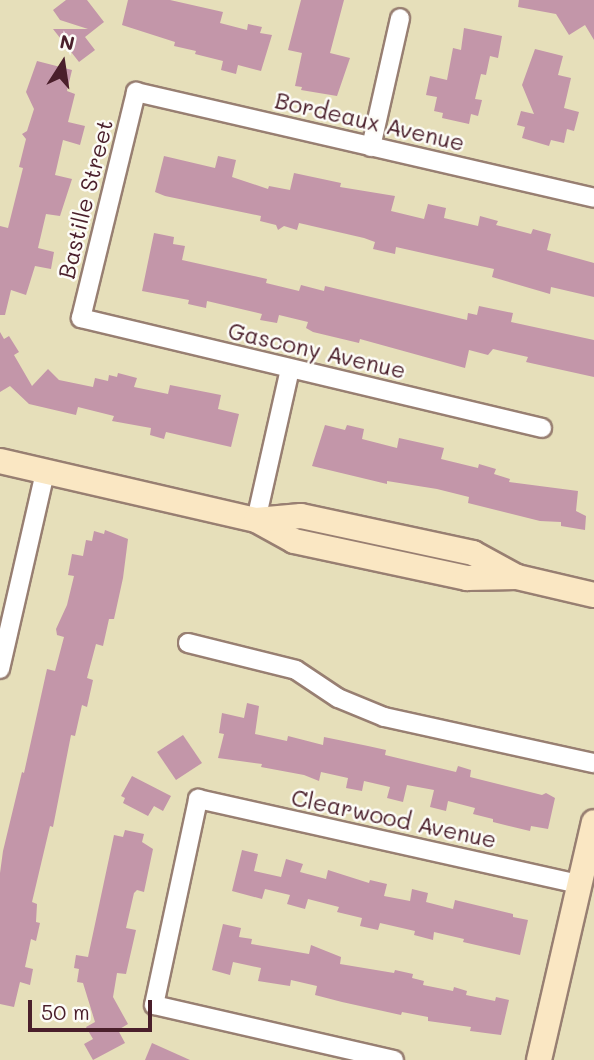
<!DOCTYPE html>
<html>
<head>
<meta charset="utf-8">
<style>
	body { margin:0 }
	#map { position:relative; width:594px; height:1060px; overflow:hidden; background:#e6dfba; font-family:Mali,sans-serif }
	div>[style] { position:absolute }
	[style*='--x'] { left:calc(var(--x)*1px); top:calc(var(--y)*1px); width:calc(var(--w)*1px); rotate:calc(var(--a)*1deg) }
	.building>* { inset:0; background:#c396a9 }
	.roads { filter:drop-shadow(2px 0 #987f72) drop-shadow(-2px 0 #987f72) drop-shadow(0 2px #987f72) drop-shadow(0 -2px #987f72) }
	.street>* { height:18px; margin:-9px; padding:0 9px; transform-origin:9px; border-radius:9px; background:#fff }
	.secondary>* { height:24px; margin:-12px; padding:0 12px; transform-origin:12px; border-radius:12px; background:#fae7c3 }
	span { translate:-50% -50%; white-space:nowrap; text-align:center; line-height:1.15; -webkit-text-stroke:5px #fdfcf7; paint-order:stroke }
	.street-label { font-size:23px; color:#4a1f2b }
	.north { position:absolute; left:28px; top:28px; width:70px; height:70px; -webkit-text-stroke:5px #fdfcf7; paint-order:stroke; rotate:12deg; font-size:19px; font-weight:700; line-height:28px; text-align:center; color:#4a1f2b }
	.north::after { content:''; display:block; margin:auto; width:24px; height:32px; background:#4a1f2b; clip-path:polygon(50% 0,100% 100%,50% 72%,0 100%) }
	.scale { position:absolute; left:28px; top:1000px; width:124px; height:32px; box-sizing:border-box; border:4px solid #4a1f2b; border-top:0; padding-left:9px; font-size:21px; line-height:24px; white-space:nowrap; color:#4a1f2b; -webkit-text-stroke:5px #fdfcf7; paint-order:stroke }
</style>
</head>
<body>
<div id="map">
	<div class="building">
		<i style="clip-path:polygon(66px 0,87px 0,104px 22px,85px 37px,95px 50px,79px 62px,53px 29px,88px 29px,60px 20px,53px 10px)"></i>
		<i style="clip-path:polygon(128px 0,170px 0,223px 12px,220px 23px,247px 30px,248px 24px,262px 27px,260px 33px,272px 35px,261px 71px,238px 65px,236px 74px,221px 70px,223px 61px,195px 54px,196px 51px,174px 46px,175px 42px,122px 25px)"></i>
		<i style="clip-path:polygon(301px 0,344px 0,330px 53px,350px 58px,337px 96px,301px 90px,302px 87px,295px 86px,302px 53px,288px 50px)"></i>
		<i style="clip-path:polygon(519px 0,594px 0,594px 40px,585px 25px,569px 35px,556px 14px,518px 7px)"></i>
		<i style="clip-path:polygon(464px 28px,502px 36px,498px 58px,490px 56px,486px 75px,481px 74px,475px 99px,482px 100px,478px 116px,471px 114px,469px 124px,442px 118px,443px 113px,434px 111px,437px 97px,426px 95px,430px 76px,447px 80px,453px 48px,461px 50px)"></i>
		<i style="clip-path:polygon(535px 49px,563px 56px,558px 75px,571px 78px,564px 108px,579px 112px,574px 131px,567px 129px,564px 143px,551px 140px,549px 146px,522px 138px,525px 127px,517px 125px,521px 111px,534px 114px,522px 85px)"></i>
		<i style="clip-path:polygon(37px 61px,72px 70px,67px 91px,75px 94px,68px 122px,85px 126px,80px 145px,63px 140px,55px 175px,72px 179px,60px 216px,46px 214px,38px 248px,54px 252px,51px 269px,35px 266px,26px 295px,11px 290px,5px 315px,0 315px,0 226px,8px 228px,23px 168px,19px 167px,26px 139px,22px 134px,27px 131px,34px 109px,26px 92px)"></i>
		<i style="clip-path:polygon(164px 156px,215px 168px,218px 156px,236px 160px,232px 177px,268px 189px,269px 186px,290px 190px,294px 173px,341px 183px,340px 187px,395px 196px,391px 211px,424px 219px,428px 204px,446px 208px,444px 218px,478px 226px,480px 216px,498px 221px,496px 225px,531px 234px,533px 229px,551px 234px,547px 250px,594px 263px,594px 297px,551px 287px,550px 294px,492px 277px,494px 269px,396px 247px,395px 254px,373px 249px,375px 242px,364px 238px,299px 223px,297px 230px,284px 226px,278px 230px,276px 225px,260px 221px,261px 216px,165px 196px,155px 192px)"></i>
		<i style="clip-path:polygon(154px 233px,174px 237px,173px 244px,185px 246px,182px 260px,267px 279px,266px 283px,299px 291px,301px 285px,324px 291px,325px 286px,467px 320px,468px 313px,477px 315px,479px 306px,513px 313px,511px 322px,594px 340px,594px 377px,526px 362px,528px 357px,493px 349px,488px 355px,469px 350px,465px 368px,360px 339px,359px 343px,313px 332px,306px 328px,308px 322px,279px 315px,277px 323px,260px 320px,262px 314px,207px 301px,206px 308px,188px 304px,189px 300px,142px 291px)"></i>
		<i style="clip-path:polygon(0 332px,4px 339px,9px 336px,19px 352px,14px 355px,32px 386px,48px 369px,59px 380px,93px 387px,95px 378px,108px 381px,109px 375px,117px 377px,118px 373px,137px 378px,134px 387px,168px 394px,170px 385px,221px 395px,218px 409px,239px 414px,231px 447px,166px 432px,164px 439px,150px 435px,151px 428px,112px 421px,114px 416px,78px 407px,76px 415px,29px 404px,10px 386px,0 392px)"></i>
		<i style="clip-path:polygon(325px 425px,345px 430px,347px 425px,364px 429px,362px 439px,397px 448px,399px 438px,444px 448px,441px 459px,478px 468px,479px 464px,496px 469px,494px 474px,510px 479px,509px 482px,578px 491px,576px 511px,586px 516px,585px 530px,561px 526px,561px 522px,540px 521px,468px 503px,469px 497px,437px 489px,387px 481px,387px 484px,312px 466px)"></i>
		<i style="clip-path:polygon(105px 530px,128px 539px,123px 578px,114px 619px,109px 619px,103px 646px,96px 644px,87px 678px,93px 680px,87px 707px,82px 705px,75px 736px,71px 735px,53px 827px,50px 826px,32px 902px,37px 904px,36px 922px,40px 923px,36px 941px,31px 939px,25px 967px,33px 969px,30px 985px,20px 982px,14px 1007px,0 1004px,0 873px,3px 851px,22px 772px,24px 773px,47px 669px,55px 671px,64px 637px,57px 635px,56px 629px,67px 605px,74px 576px,68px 575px,72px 554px,83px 556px,86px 540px,92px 541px,94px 531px,104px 534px)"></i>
		<i style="clip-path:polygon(247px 703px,259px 706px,255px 734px,287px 741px,288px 736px,323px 745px,324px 737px,368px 746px,386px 750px,385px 755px,456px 772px,458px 766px,471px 770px,470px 777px,542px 795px,546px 793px,555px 798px,548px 829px,531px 826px,530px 831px,493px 822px,493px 819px,473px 814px,475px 808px,448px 801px,446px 811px,430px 807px,434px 790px,407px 785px,403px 802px,387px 798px,390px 787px,364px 781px,362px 791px,346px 788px,348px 778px,321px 772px,319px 781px,304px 775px,261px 767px,262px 764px,218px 758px,224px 734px,219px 733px,222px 713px,244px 718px)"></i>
		<i style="clip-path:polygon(183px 735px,202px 763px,176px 780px,157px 752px)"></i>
		<i style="clip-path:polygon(132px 776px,171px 796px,163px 811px,154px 806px,148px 816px,123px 803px,125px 798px,121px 796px)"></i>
		<i style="clip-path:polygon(125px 830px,144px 834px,142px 842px,153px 849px,144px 892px,137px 890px,134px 893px,126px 928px,136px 930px,126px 974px,117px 973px,113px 997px,128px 1024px,118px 1030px,125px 1043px,93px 1060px,84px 1044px,93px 1039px,86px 1027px,95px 1022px,83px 983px,77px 982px,79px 969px,74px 968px,76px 955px,88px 957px,114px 835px,123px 837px)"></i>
		<i style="clip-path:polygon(242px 850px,258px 854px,254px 871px,281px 877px,286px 859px,303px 864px,300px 872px,326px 879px,328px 870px,369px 883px,370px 880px,387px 884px,384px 896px,410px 901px,412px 889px,428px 893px,426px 902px,453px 909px,455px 900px,513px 914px,513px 917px,528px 920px,520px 955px,463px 942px,464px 939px,434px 932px,433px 940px,414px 935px,415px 931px,380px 923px,378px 930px,360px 926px,362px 918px,337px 912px,339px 907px,308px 899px,305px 909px,287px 904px,290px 895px,265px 889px,262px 899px,232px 891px)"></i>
		<i style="clip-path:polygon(223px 924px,241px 928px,239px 937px,252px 939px,251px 944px,309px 954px,311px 945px,341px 957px,340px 964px,394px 973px,395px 970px,413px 974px,412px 978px,424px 981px,423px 985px,453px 991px,454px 987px,467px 991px,466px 995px,495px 1001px,496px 997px,509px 1000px,501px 1035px,470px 1031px,471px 1027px,428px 1021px,428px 1017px,402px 1012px,401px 1015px,342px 1002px,315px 995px,317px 986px,291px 980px,290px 986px,258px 981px,261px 968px,233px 962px,230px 975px,212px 970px)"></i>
		<i style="clip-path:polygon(152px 1043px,190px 1060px,145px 1060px)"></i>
	</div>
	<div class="roads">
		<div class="street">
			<i style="--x:371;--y:147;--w:132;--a:-77.3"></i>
			<i style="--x:542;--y:428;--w:474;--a:-166.6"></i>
			<i style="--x:81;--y:318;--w:233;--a:-76.3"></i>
			<i style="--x:136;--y:92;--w:470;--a:13"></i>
			<i style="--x:256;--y:520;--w:155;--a:-77.3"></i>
			<i style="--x:188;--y:643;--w:111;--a:14"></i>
			<i style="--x:296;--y:670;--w:50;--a:33.7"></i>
			<i style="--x:338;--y:698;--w:50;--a:22.4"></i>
			<i style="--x:384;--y:717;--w:215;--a:12.4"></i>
			<i style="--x:0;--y:669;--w:201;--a:-77.1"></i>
			<i style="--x:394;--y:1060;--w:246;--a:-167.1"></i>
			<i style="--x:154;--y:1005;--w:211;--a:-77.9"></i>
			<i style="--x:198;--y:799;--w:390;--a:12.6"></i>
		</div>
		<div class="secondary">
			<i style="--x:0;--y:461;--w:263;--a:13"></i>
			<i style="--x:256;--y:520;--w:43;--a:28.9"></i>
			<i style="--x:294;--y:541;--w:177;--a:12.1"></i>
			<i style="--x:467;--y:578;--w:50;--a:-1.1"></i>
			<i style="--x:517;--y:577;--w:79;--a:13.2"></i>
			<i style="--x:256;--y:520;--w:45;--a:-5.1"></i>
			<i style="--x:301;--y:516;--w:176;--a:12.1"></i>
			<i style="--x:473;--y:553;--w:48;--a:28.7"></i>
			<i style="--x:539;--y:1060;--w:244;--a:-77"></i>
		</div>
	</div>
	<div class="street-label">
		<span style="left:370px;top:121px;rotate:13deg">Bordeaux Avenue</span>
		<span style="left:85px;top:199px;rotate:-76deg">Bastille Street</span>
		<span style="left:317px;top:350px;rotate:13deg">Gascony Avenue</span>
		<span style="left:394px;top:818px;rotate:12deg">Clearwood Avenue</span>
	</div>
	<div class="north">N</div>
	<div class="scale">50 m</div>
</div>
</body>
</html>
